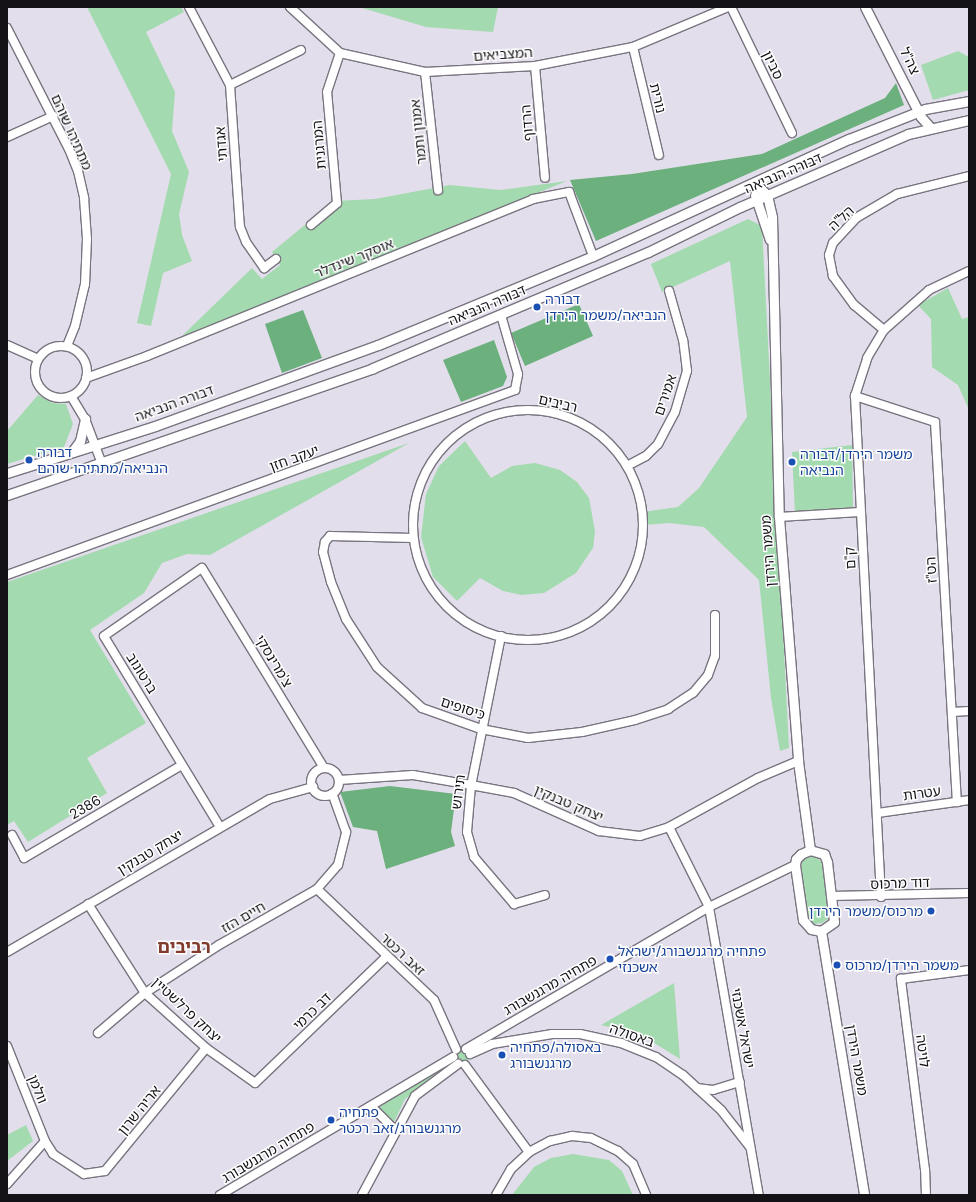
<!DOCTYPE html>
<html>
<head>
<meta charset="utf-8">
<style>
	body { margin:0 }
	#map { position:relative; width:976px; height:1202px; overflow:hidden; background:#e3deeb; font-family:"DM Sans","Noto Sans Hebrew",sans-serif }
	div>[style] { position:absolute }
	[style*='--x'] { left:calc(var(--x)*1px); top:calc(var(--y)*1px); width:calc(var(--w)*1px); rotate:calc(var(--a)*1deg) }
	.green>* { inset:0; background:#a3daaf }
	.round { border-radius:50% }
	.forest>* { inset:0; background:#6bb07d }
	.roads { filter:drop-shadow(1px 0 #79747f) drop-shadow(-1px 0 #79747f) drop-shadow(0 1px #79747f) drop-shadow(0 -1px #79747f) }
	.minor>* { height:8px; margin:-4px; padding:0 4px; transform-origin:4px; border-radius:4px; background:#fff }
	.minor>.ring { margin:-4px; padding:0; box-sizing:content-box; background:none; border:8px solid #fff; border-radius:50% }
	.tertiary>* { height:9px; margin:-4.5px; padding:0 4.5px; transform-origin:4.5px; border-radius:4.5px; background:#fff }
	.dots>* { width:11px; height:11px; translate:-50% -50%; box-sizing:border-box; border:2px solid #fff; border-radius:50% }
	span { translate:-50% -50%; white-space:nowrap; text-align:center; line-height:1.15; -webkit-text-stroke:3px #fff; paint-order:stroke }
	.street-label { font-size:14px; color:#141217 }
	.transit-label { font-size:14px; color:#164399 }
	.left { translate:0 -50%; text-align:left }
	.right { translate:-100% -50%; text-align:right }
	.district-label { font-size:18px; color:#823c2d; font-weight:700 }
	.frame { position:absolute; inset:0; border:8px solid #141217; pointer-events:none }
</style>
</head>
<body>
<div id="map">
	<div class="green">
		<i style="clip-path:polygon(87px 7px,181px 7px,184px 12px,146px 32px,175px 92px,172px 131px,189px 172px,179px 214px,182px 235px,192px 261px,163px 273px,151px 326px,137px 323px,171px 174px)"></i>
		<i style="clip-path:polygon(359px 7px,498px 7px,493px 32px,426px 27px)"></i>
		<i style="clip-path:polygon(958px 51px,969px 57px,969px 90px,933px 100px,921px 65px)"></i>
		<i style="clip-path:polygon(567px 181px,365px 263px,181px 337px,252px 268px,262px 279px,280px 265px,272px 252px,334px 201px,375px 199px,450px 185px,500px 190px)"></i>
		<i style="clip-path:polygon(748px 219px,762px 226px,789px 748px,780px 751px,771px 698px,759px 580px,704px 527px,669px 523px,645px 525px,643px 512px,678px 507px,699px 488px,747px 417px,730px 261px,662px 292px,651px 264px)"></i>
		<i style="clip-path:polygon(948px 288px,962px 319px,969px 317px,969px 410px,958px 385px,932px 367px,931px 319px,918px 305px)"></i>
		<i style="clip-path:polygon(38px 395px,53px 403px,66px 404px,73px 424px,64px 447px,7px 464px,7px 431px)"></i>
		<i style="clip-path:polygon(465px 441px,491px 478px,512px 466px,535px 463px,560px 470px,577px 482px,589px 498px,595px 531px,593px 548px,576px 573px,544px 593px,521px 595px,503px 591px,480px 578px,457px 601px,433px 577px,421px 537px,426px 494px,439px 466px)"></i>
		<i style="clip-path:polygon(409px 443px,210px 555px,187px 554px,162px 563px,144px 593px,90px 630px,146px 723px,87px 758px,107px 793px,28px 842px,14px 821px,7px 825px,7px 582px)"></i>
		<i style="clip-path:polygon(852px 445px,853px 508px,795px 513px,792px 452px)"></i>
		<i style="clip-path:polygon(810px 856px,817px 857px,822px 863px,829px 918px,822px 923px,814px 924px,807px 919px,801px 866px,803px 860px)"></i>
		<i style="clip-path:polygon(674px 983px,680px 1059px,643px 1036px,601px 1025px)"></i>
		<i class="round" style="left:455px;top:1050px;width:14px;height:14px"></i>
		<i style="clip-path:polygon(452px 1060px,454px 1064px,405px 1099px,394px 1122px,375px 1106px)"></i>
		<i style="clip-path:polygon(26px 1125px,33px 1141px,7px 1161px,7px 1135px)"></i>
		<i style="clip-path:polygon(573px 1154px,609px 1160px,622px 1171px,633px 1195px,512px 1195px,534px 1167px,551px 1158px)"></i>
	</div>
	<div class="forest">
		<i style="clip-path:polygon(896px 83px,904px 105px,596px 241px,570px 180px,632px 174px,762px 154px,885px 98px)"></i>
		<i style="clip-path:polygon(579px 304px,593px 336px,525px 366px,511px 333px)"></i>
		<i style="clip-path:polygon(303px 310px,322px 358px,282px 373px,265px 324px)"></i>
		<i style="clip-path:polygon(494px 340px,507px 377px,503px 386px,461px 402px,443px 360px)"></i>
		<i style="clip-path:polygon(390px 786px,456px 794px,451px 832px,455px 846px,386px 869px,377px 831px,353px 827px,340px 792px)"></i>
	</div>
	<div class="roads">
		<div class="minor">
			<i style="--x:189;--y:7;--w:88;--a:62.3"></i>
			<i style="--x:230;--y:85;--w:142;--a:86"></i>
			<i style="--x:240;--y:227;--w:16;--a:68"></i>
			<i style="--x:246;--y:242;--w:32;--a:55"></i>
			<i style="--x:264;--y:268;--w:15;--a:-37"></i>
			<i style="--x:290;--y:7;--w:68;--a:42.6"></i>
			<i style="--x:340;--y:53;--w:87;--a:12.6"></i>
			<i style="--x:425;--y:72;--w:110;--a:-3.1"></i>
			<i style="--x:535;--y:66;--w:100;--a:-11"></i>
			<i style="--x:633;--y:47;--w:103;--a:-22.8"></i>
			<i style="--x:731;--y:7;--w:140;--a:64.2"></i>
			<i style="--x:7;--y:28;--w:136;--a:62.9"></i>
			<i style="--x:69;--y:149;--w:24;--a:68"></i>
			<i style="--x:78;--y:171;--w:28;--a:77"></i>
			<i style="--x:84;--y:198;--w:41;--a:85.8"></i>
			<i style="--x:87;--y:239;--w:45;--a:92.5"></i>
			<i style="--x:85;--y:284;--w:43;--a:103.4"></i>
			<i style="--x:75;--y:326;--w:22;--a:112"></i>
			<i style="--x:633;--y:47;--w:111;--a:76.5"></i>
			<i style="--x:535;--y:66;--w:112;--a:84.9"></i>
			<i style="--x:425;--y:72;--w:119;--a:83.7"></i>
			<i style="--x:230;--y:85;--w:79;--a:-26.2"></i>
			<i style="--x:7;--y:137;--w:51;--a:-24.5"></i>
			<i style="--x:311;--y:225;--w:34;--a:-40"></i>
			<i style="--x:337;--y:203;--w:111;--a:-95.1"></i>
			<i style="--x:327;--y:92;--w:41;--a:-71.6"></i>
			<i style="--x:884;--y:330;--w:39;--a:-140"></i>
			<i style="--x:854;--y:305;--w:36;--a:-126"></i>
			<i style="--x:833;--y:276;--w:21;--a:-101"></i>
			<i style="--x:829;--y:255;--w:13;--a:-72"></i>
			<i style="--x:833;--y:243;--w:34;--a:-47"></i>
			<i style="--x:856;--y:218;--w:48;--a:-30.3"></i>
			<i style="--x:897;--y:194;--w:74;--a:-14"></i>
			<i style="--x:7;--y:345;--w:34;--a:24"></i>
			<i class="ring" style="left:35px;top:346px;width:44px;height:44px"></i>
			<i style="--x:86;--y:378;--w:65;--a:-19.8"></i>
			<i style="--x:147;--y:356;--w:417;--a:-22.1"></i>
			<i style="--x:533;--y:199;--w:37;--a:-11"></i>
			<i style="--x:569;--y:192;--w:68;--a:69.4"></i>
			<i style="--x:71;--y:396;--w:27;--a:59"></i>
			<i style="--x:85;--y:419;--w:48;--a:69.3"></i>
			<i style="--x:855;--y:396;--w:84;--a:18"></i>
			<i style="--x:935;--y:422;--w:381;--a:86.7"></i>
			<i class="ring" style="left:413px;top:410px;width:222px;height:222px"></i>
			<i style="--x:627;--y:466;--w:21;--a:-28"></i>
			<i style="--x:646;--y:456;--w:17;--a:-45"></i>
			<i style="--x:658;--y:444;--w:36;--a:-62"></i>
			<i style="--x:675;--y:412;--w:43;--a:-73.7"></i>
			<i style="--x:687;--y:371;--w:31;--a:-97"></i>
			<i style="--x:683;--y:340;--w:51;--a:-105.9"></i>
			<i style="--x:779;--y:517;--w:81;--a:-3.5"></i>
			<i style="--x:413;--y:538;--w:83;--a:-178.6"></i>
			<i style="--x:330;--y:536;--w:8;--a:130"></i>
			<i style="--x:325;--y:542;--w:10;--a:101"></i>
			<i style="--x:323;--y:552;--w:31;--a:75"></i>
			<i style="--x:331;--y:582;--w:40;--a:68"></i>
			<i style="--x:346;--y:619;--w:57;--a:57.1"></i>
			<i style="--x:377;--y:667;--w:61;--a:42.3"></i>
			<i style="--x:422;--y:708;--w:63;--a:19.6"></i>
			<i style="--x:481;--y:729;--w:48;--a:10.8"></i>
			<i style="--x:528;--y:738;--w:54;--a:-6.3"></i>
			<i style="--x:582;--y:732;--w:54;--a:-12.8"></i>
			<i style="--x:635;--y:720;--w:35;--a:-18"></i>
			<i style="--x:668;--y:709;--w:30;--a:-33"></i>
			<i style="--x:693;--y:693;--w:23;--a:-50"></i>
			<i style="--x:708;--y:675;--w:20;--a:-70"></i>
			<i style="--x:715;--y:656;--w:41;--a:-90"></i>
			<i style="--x:7;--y:575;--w:541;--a:-20.01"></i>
			<i style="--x:515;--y:390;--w:16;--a:-79"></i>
			<i style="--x:518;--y:374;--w:61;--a:-106.1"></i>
			<i style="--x:501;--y:636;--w:153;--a:101.3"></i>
			<i style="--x:471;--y:786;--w:46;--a:95"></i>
			<i style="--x:467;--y:832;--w:26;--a:74"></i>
			<i style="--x:474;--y:857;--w:62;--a:49.6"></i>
			<i style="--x:514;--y:904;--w:32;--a:-16"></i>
			<i style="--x:952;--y:712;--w:17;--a:-3"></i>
			<i class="ring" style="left:311px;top:768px;width:20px;height:20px"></i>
			<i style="--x:339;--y:780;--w:74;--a:-3.9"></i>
			<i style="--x:413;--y:775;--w:48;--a:9.7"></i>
			<i style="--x:460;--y:783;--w:55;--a:10.5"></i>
			<i style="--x:514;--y:793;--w:93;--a:24.1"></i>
			<i style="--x:599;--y:831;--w:41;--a:7"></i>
			<i style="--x:640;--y:836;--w:30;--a:-17"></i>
			<i style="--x:669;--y:827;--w:102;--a:-28.8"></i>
			<i style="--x:758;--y:778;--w:43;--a:-23"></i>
			<i style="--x:878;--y:813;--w:92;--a:-8.1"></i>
			<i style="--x:220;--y:827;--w:223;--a:-121.3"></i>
			<i style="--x:104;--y:636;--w:119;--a:-34.8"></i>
			<i style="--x:202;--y:568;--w:234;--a:58.6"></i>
			<i style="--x:669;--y:827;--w:89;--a:63.4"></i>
			<i style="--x:709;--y:907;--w:292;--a:80.2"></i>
			<i style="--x:12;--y:835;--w:26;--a:62"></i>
			<i style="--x:24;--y:858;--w:183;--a:-30.5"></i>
			<i style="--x:317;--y:889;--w:161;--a:43.5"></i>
			<i style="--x:434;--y:1000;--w:54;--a:65.8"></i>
			<i style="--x:831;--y:896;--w:138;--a:-1.2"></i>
			<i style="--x:881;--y:897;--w:502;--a:-92.97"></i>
			<i style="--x:855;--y:396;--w:40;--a:-72"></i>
			<i style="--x:867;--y:358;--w:33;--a:-59"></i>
			<i style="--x:884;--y:330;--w:60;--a:-41.6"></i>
			<i style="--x:929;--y:290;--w:44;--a:-25.4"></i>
			<i style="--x:88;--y:904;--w:106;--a:57.4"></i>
			<i style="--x:145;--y:993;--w:82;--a:42"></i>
			<i style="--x:206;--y:1048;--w:60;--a:35.5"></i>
			<i style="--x:255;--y:1083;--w:182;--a:-43.9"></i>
			<i style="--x:7;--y:952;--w:304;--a:-30.2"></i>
			<i style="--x:270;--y:799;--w:45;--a:-15.6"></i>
			<i style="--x:98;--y:1033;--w:62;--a:-40.4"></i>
			<i style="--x:145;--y:993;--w:88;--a:-33"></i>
			<i style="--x:219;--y:945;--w:113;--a:-29.7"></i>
			<i style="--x:317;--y:889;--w:32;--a:-49"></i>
			<i style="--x:338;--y:865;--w:34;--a:-76"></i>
			<i style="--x:346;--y:832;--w:41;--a:-109.7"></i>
			<i style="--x:7;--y:1046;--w:102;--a:68.2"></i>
			<i style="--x:45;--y:1141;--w:15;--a:58"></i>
			<i style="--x:53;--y:1154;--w:37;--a:33"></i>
			<i style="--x:84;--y:1174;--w:21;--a:-8"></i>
			<i style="--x:105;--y:1171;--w:159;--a:-50.6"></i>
			<i style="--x:466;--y:1049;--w:281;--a:-30.3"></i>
			<i style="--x:709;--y:907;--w:96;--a:-26"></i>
			<i style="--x:470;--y:1054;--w:24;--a:-24"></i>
			<i style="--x:492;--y:1044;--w:61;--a:-9.5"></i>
			<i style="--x:552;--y:1034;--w:28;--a:0"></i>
			<i style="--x:580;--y:1034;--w:42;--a:12.4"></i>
			<i style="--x:621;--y:1043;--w:38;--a:22"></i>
			<i style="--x:656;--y:1057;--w:32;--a:34"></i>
			<i style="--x:683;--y:1075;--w:52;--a:42.6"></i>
			<i style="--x:721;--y:1110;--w:47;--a:51.9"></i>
			<i style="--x:465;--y:1065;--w:108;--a:53.7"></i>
			<i style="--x:697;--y:1088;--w:16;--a:7"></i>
			<i style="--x:713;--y:1090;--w:28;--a:-17"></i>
			<i style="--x:371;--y:1106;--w:34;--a:45"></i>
			<i style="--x:7;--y:1184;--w:57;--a:-48.5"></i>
			<i style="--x:220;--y:1195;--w:271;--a:-30.6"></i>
			<i style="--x:362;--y:1195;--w:112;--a:-61.8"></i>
			<i style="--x:415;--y:1096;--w:54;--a:-36.7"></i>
			<i style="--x:496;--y:1195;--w:30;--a:-60"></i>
			<i style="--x:511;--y:1169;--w:25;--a:-43"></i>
			<i style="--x:529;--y:1152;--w:24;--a:-28"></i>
			<i style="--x:550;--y:1141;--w:23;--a:-13"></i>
			<i style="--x:572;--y:1136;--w:19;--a:6"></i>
			<i style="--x:591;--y:1138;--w:30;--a:26"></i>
			<i style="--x:618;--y:1151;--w:20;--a:41"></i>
			<i style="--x:633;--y:1164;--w:34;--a:67"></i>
			<i style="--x:926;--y:1195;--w:25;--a:-92"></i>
			<i style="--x:925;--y:1170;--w:193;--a:-97.2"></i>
			<i style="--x:901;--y:979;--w:69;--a:-7.5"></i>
		</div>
		<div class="tertiary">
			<i style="--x:865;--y:7;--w:123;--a:63"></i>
			<i style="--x:921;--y:117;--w:13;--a:48"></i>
			<i style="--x:755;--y:183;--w:17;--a:45"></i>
			<i style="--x:767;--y:195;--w:23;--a:77"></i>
			<i style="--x:772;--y:217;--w:300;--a:88.7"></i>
			<i style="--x:779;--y:517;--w:245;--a:85.5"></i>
			<i style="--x:798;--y:761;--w:90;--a:82.3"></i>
			<i style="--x:755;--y:195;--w:47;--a:71.6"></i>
			<i style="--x:72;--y:452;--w:14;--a:-54"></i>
			<i style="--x:80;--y:441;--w:23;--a:-77"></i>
			<i style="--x:7;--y:473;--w:155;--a:-17.6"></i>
			<i style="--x:155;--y:426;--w:237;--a:-20"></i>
			<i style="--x:378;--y:345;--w:233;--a:-22.5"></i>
			<i style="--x:593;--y:256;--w:281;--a:-24.6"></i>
			<i style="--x:849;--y:139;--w:82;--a:-21.5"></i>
			<i style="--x:925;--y:109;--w:45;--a:-10.3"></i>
			<i style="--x:7;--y:495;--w:387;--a:-19.1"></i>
			<i style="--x:373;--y:368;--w:298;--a:-22.9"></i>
			<i style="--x:648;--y:252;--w:102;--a:-26.1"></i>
			<i style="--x:740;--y:207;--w:183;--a:-23.5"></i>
			<i style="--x:908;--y:134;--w:63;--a:-12.9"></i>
			<i style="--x:810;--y:850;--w:15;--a:16"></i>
			<i style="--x:824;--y:854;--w:9;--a:69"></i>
			<i style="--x:827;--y:862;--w:60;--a:83.3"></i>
			<i style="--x:834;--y:922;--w:16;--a:145"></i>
			<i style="--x:821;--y:931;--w:10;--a:-169"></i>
			<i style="--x:811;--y:929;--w:12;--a:-132"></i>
			<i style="--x:803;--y:920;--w:56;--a:-98.3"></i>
			<i style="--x:795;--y:865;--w:6;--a:-81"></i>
			<i style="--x:796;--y:859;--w:7;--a:-45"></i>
			<i style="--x:801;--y:854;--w:10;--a:-24"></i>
			<i style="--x:821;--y:931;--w:267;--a:80.7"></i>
		</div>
	</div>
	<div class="dots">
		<i style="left:537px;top:307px;background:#1a4fb4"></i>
		<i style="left:29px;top:460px;background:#1a4fb4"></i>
		<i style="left:792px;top:462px;background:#1a4fb4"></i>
		<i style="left:931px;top:911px;background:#1a4fb4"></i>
		<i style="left:610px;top:959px;background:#1a4fb4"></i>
		<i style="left:837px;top:965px;background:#1a4fb4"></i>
		<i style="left:502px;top:1055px;background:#1a4fb4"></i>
		<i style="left:331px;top:1120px;background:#1a4fb4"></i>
	</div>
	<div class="street-label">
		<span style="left:503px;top:54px;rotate:-4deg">המצביאים</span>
		<span style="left:910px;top:61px;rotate:64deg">צה"ל</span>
		<span style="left:773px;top:65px;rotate:64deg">סביון</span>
		<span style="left:658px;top:98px;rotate:76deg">נורית</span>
		<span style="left:527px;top:123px;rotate:-95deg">הרדוף</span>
		<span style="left:72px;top:132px;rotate:66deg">מתתיהו שוהם</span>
		<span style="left:418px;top:132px;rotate:-96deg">אמנון ותמר</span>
		<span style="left:221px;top:144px;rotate:-94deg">אגדתי</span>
		<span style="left:319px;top:145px;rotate:-95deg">המרגנית</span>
		<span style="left:783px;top:173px;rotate:-23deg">דבורה הנביאה</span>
		<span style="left:841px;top:218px;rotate:-43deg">הל"ה</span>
		<span style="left:354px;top:258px;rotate:-22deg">אוסקר שינדלר</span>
		<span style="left:487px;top:305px;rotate:-23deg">דבורה הנביאה</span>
		<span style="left:665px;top:395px;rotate:-71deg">אמירים</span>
		<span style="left:174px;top:403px;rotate:-20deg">דבורה הנביאה</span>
		<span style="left:558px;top:403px;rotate:13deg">רביבים</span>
		<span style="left:294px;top:458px;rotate:-20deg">יעקב חזן</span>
		<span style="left:768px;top:551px;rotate:-94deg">משמר הירדן</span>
		<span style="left:850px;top:558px;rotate:-93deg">ק"ם</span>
		<span style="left:931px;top:570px;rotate:-93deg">הט"ז</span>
		<span style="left:274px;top:661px;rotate:59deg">צ'מרינסקי</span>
		<span style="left:142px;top:673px;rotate:58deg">ברטונוב</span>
		<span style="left:463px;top:708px;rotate:18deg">כיסופים</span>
		<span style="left:458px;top:792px;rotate:-83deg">תירוש</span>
		<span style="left:922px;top:793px;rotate:-8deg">עטרות</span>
		<span style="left:569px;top:803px;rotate:23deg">יצחק טבנקין</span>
		<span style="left:85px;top:807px;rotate:-30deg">2386</span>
		<span style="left:150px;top:852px;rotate:-31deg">יצחק טבנקין</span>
		<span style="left:900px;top:883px;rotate:-2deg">דוד מרכוס</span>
		<span style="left:243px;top:917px;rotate:-30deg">חיים הזז</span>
		<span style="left:403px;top:954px;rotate:43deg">זאב רכטר</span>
		<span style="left:550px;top:985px;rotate:-30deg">פתחיה מרגנשבורג</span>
		<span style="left:187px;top:1010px;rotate:43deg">יצחק פרלשטיין</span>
		<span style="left:312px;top:1011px;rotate:-44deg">דב כרמי</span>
		<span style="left:743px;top:1028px;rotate:80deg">ישראל אשכנזי</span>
		<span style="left:632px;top:1035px;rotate:19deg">באסולה</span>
		<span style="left:923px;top:1051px;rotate:83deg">לויטה</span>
		<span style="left:857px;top:1060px;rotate:80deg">משמר הירדן</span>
		<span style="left:38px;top:1089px;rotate:68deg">וולמן</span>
		<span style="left:139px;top:1110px;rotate:-51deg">אריה שרון</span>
		<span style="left:268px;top:1152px;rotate:-31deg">פתחיה מרגנשבורג</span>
	</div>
	<div class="transit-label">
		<span class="left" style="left:545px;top:307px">דבורה<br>הנביאה/משמר הירדן</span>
		<span class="left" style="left:37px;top:460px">דבורה<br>הנביאה/מתתיהו שוהם</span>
		<span class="left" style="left:800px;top:462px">משמר הירדן/דבורה<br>הנביאה</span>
		<span class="right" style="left:923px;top:911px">מרכוס/משמר הירדן</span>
		<span class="left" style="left:618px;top:959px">פתחיה מרגנשבורג/ישראל<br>אשכנזי</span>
		<span class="left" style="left:845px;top:965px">משמר הירדן/מרכוס</span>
		<span class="left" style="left:510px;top:1055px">באסולה/פתחיה<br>מרגנשבורג</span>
		<span class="left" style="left:339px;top:1120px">פתחיה<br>מרגנשבורג/זאב רכטר</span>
	</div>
	<div class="district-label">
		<span style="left:184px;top:947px">רביבים</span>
	</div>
	<div class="frame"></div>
</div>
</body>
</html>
